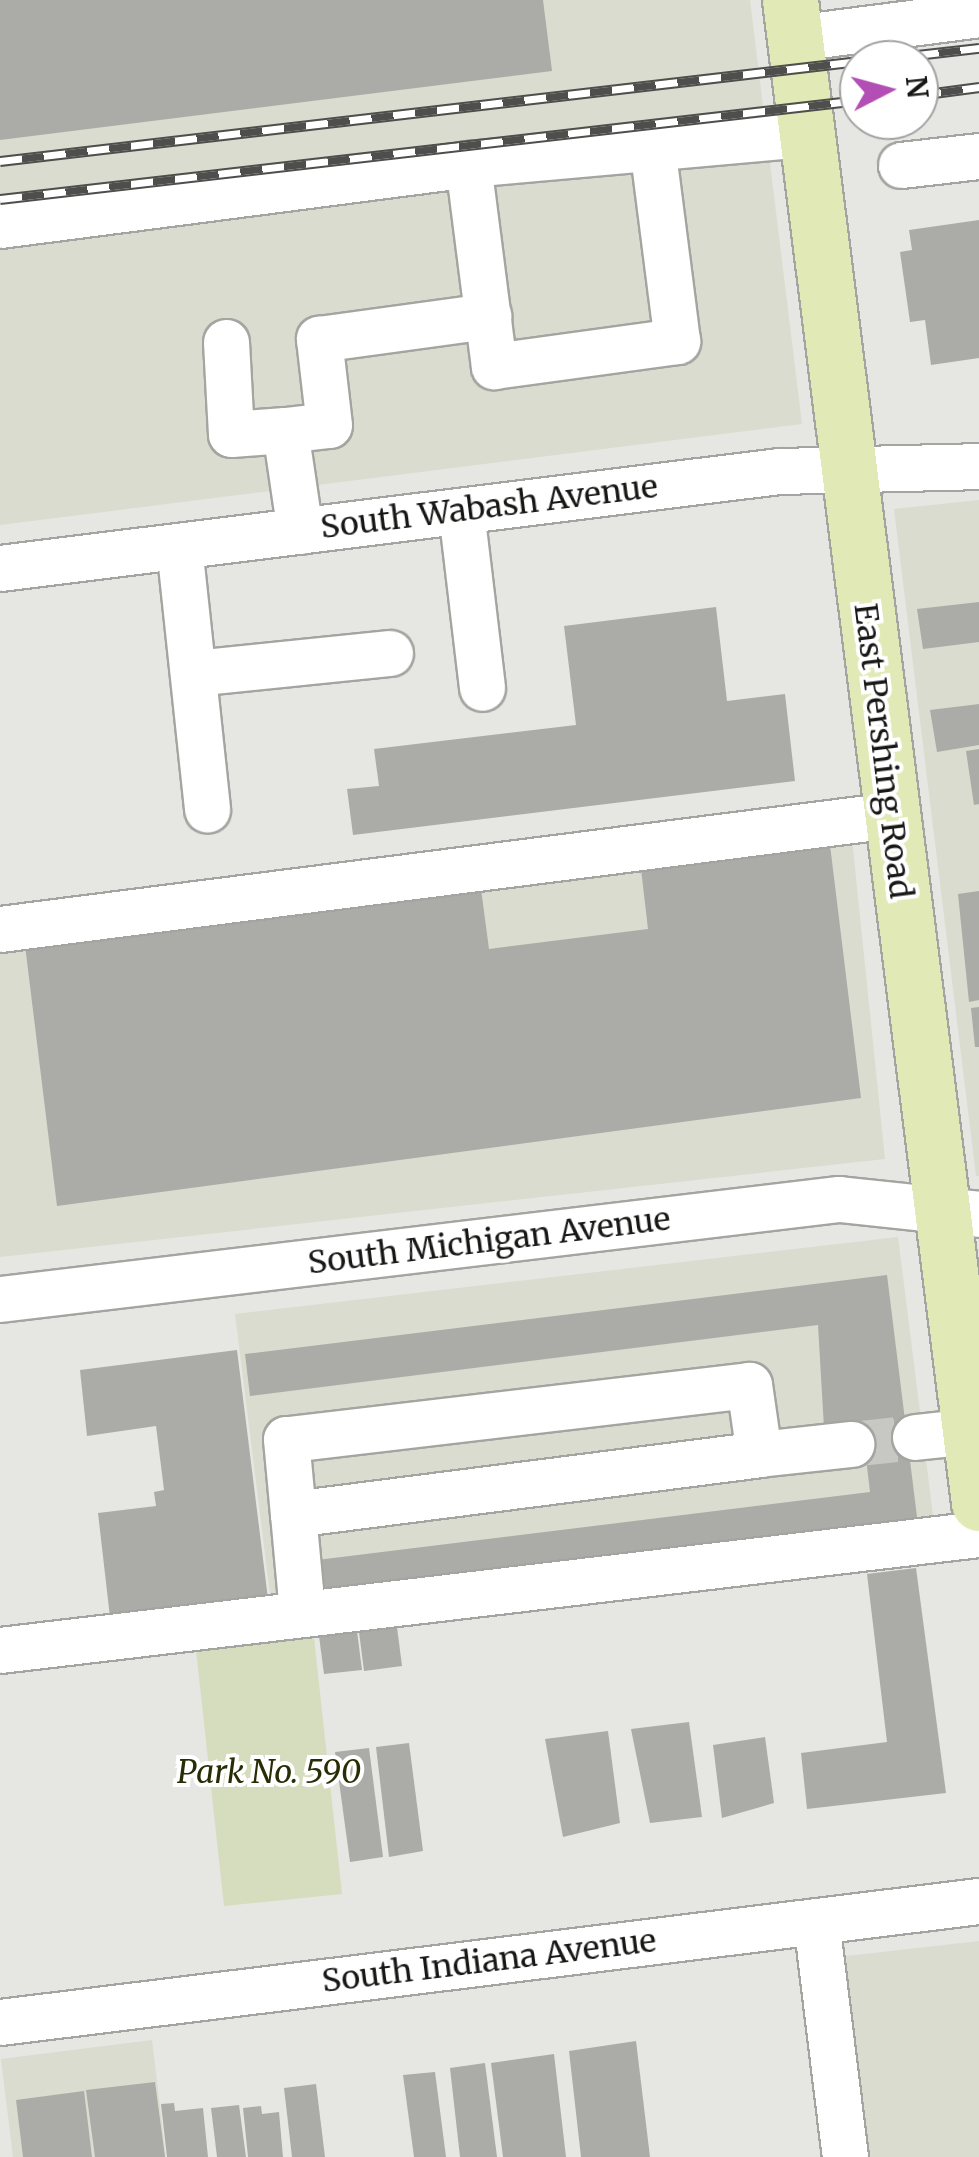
<!DOCTYPE html>
<html>
<head>
<meta charset="utf-8">
<style>
	body { margin:0 }
	#map { position:relative; width:979px; height:2157px; overflow:hidden; background:#e6e7e2; font-family:Merriweather,serif }
	div>[style] { position:absolute }
	[style*='--x'] { left:calc(var(--x)*1px); top:calc(var(--y)*1px); width:calc(var(--w)*1px); rotate:calc(var(--a)*1deg) }
	.built>* { inset:0; background:#d9dccf }
	.green>* { inset:0; background:#d6dcbe }
	.building>* { inset:0; background:#abaca7 }
	.minor-tunnel>* { height:45px; margin-top:-22.5px; transform-origin:0; background:repeating-linear-gradient(90deg,#c7c8c3 0 45px,transparent 0 67px) }
	.roads { filter:drop-shadow(2px 0 #a4a5a0) drop-shadow(-2px 0 #a4a5a0) drop-shadow(0 2px #a4a5a0) drop-shadow(0 -2px #a4a5a0) }
	.minor>* { height:45px; margin:-22.5px; padding:0 22.5px; transform-origin:22.5px; border-radius:22.5px; background:#fff }
	.major>* { height:55px; margin:-27.5px; padding:0 27.5px; transform-origin:27.5px; border-radius:27.5px; background:#e1e9b6 }
	.rail>* { height:11px; margin-top:-5.5px; transform-origin:0; background:repeating-linear-gradient(90deg,#fff 0 22px,#4e4f4c 0 44px); box-sizing:border-box; border-block:2px solid #4e4f4c }
	span { translate:-50% -50%; white-space:nowrap; text-align:center; line-height:1.15; -webkit-text-stroke:8px #fff; paint-order:stroke }
	.street-label { font-size:32px; color:#171816 }
	.park-label { font-size:32px; color:#282d06; font-style:italic }
	.north { position:absolute; left:839px; top:40px; width:100px; height:100px; box-sizing:border-box; background:#fff; border:2px solid #a2a3a2; border-radius:50%; rotate:84deg; font-size:28px; font-weight:700; line-height:40px; text-align:center; color:#171816 }
	.north::after { content:''; display:block; margin:auto; width:35px; height:45px; background:#b24eb4; clip-path:polygon(50% 0,100% 100%,50% 72%,0 100%) }
</style>
</head>
<body>
<div id="map">
	<div class="built">
		<i style="clip-path:polygon(0 0,750px 0,802px 424px,0 525px)"></i>
		<i style="clip-path:polygon(979px 500px,979px 1176px,976px 1176px,894px 509px)"></i>
		<i style="clip-path:polygon(850px 820px,885px 1159px,0 1257px,0 929px)"></i>
		<i style="clip-path:polygon(898px 1237px,936px 1539px,273px 1618px,235px 1314px)"></i>
		<i style="clip-path:polygon(979px 1941px,979px 2157px,845px 2157px,820px 1959px)"></i>
		<i style="clip-path:polygon(152px 2040px,166px 2157px,13px 2157px,1px 2059px)"></i>
	</div>
	<div class="green">
		<i style="clip-path:polygon(314px 1638px,342px 1894px,224px 1906px,196px 1650px)"></i>
	</div>
	<div class="building">
		<i style="clip-path:polygon(0 0,543px 0,552px 71px,0 140px)"></i>
		<i style="clip-path:polygon(979px 220px,979px 358px,931px 365px,925px 320px,910px 322px,900px 252px,912px 250px,909px 230px)"></i>
		<i style="clip-path:polygon(979px 602px,979px 642px,923px 649px,917px 609px)"></i>
		<i style="clip-path:polygon(716px 607px,727px 701px,785px 694px,795px 781px,353px 835px,347px 789px,379px 786px,374px 749px,576px 725px,564px 626px)"></i>
		<i style="clip-path:polygon(979px 704px,979px 745px,937px 752px,930px 710px)"></i>
		<i style="clip-path:polygon(979px 749px,979px 804px,974px 805px,966px 751px)"></i>
		<i style="clip-path:polygon(830px 845px,861px 1098px,57px 1206px,25px 945px,481px 889px,489px 949px,648px 929px,641px 869px)"></i>
		<i style="clip-path:polygon(979px 891px,979px 1000px,969px 1002px,958px 894px)"></i>
		<i style="clip-path:polygon(979px 1007px,979px 1047px,975px 1047px,971px 1008px)"></i>
		<i style="clip-path:polygon(887px 1275px,918px 1525px,314px 1600px,309px 1561px,870px 1492px,862px 1424px,824px 1428px,818px 1325px,250px 1396px,245px 1354px)"></i>
		<i style="clip-path:polygon(237px 1350px,269px 1607px,111px 1626px,98px 1513px,156px 1506px,154px 1492px,164px 1490px,156px 1426px,87px 1436px,80px 1370px)"></i>
		<i style="clip-path:polygon(916px 1568px,946px 1793px,807px 1809px,801px 1753px,887px 1742px,867px 1574px)"></i>
		<i style="clip-path:polygon(397px 1627px,402px 1666px,364px 1671px,359px 1632px)"></i>
		<i style="clip-path:polygon(357px 1631px,362px 1670px,324px 1674px,319px 1636px)"></i>
		<i style="clip-path:polygon(689px 1722px,702px 1817px,650px 1823px,631px 1729px)"></i>
		<i style="clip-path:polygon(608px 1731px,620px 1823px,563px 1837px,545px 1739px)"></i>
		<i style="clip-path:polygon(765px 1737px,774px 1803px,722px 1818px,713px 1745px)"></i>
		<i style="clip-path:polygon(409px 1743px,423px 1851px,389px 1857px,376px 1747px)"></i>
		<i style="clip-path:polygon(369px 1748px,383px 1857px,350px 1862px,335px 1752px)"></i>
		<i style="clip-path:polygon(636px 2041px,650px 2157px,581px 2157px,569px 2051px)"></i>
		<i style="clip-path:polygon(554px 2054px,566px 2157px,503px 2157px,491px 2063px)"></i>
		<i style="clip-path:polygon(485px 2063px,497px 2157px,460px 2157px,450px 2068px)"></i>
		<i style="clip-path:polygon(435px 2072px,446px 2157px,414px 2157px,403px 2075px)"></i>
		<i style="clip-path:polygon(155px 2082px,165px 2157px,95px 2157px,86px 2090px)"></i>
		<i style="clip-path:polygon(316px 2084px,325px 2157px,292px 2157px,284px 2088px)"></i>
		<i style="clip-path:polygon(84px 2091px,92px 2157px,23px 2157px,16px 2100px)"></i>
		<i style="clip-path:polygon(174px 2103px,175px 2111px,203px 2108px,208px 2157px,167px 2157px,161px 2104px)"></i>
		<i style="clip-path:polygon(239px 2105px,246px 2157px,217px 2157px,211px 2108px)"></i>
		<i style="clip-path:polygon(261px 2106px,262px 2114px,279px 2112px,283px 2157px,248px 2157px,243px 2108px)"></i>
	</div>
	<div class="minor-tunnel">
		<i style="--x:851;--y:1444;--w:64;--a:-6.2"></i>
	</div>
	<div class="roads">
		<div class="minor">
			<i style="--x:795;--y:38;--w:186;--a:-7.4"></i>
			<i style="--x:468;--y:164;--w:204;--a:82.7"></i>
			<i style="--x:494;--y:366;--w:185;--a:-7.8"></i>
			<i style="--x:677;--y:341;--w:196;--a:-97.3"></i>
			<i style="--x:901;--y:165;--w:79;--a:-6.6"></i>
			<i style="--x:0;--y:225;--w:472;--a:-7.4"></i>
			<i style="--x:468;--y:164;--w:340;--a:-5.1"></i>
			<i style="--x:226;--y:342;--w:92;--a:86.9"></i>
			<i style="--x:231;--y:434;--w:54;--a:-4.2"></i>
			<i style="--x:285;--y:430;--w:44;--a:-6.5"></i>
			<i style="--x:329;--y:425;--w:87;--a:-96.6"></i>
			<i style="--x:319;--y:339;--w:171;--a:-7.8"></i>
			<i style="--x:285;--y:430;--w:102;--a:81.6"></i>
			<i style="--x:461;--y:511;--w:178;--a:83.2"></i>
			<i style="--x:179;--y:546;--w:265;--a:83.9"></i>
			<i style="--x:0;--y:568;--w:785;--a:-7.1"></i>
			<i style="--x:779;--y:471;--w:200;--a:-1.4"></i>
			<i style="--x:193;--y:673;--w:198;--a:-5.8"></i>
			<i style="--x:0;--y:929;--w:898;--a:-7.29"></i>
			<i style="--x:0;--y:1299;--w:845;--a:-6.8"></i>
			<i style="--x:839;--y:1199;--w:141;--a:6.1"></i>
			<i style="--x:915;--y:1437;--w:55;--a:-6.2"></i>
			<i style="--x:759;--y:1454;--w:93;--a:-6.2"></i>
			<i style="--x:293;--y:1514;--w:470;--a:-7.3"></i>
			<i style="--x:759;--y:1454;--w:70;--a:-98.2"></i>
			<i style="--x:749;--y:1385;--w:466;--a:173.3"></i>
			<i style="--x:286;--y:1439;--w:75;--a:84.7"></i>
			<i style="--x:293;--y:1514;--w:76;--a:84.7"></i>
			<i style="--x:300;--y:1590;--w:24;--a:83"></i>
			<i style="--x:0;--y:1650;--w:986;--a:-6.76"></i>
			<i style="--x:816;--y:1921;--w:238;--a:83"></i>
			<i style="--x:0;--y:2022;--w:986;--a:-7.05"></i>
		</div>
		<div class="major">
			<i style="--x:790;--y:0;--w:1515;--a:82.83"></i>
		</div>
	</div>
	<div class="rail">
		<i style="--x:873;--y:60;--w:107;--a:-6.5"></i>
		<i style="--x:919;--y:95;--w:61;--a:-7.6"></i>
		<i style="--x:0;--y:161;--w:865;--a:-6.64"></i>
		<i style="--x:0;--y:199;--w:865;--a:-6.57"></i>
	</div>
	<div class="street-label">
		<span style="left:489px;top:507px;rotate:-7deg">South Wabash Avenue</span>
		<span style="left:883px;top:751px;rotate:83deg">East Pershing Road</span>
		<span style="left:489px;top:1241px;rotate:-7deg">South Michigan Avenue</span>
		<span style="left:489px;top:1961px;rotate:-7deg">South Indiana Avenue</span>
	</div>
	<div class="park-label">
		<span style="left:269px;top:1772px">Park No. 590</span>
	</div>
	<div class="north">N</div>
</div>
</body>
</html>
